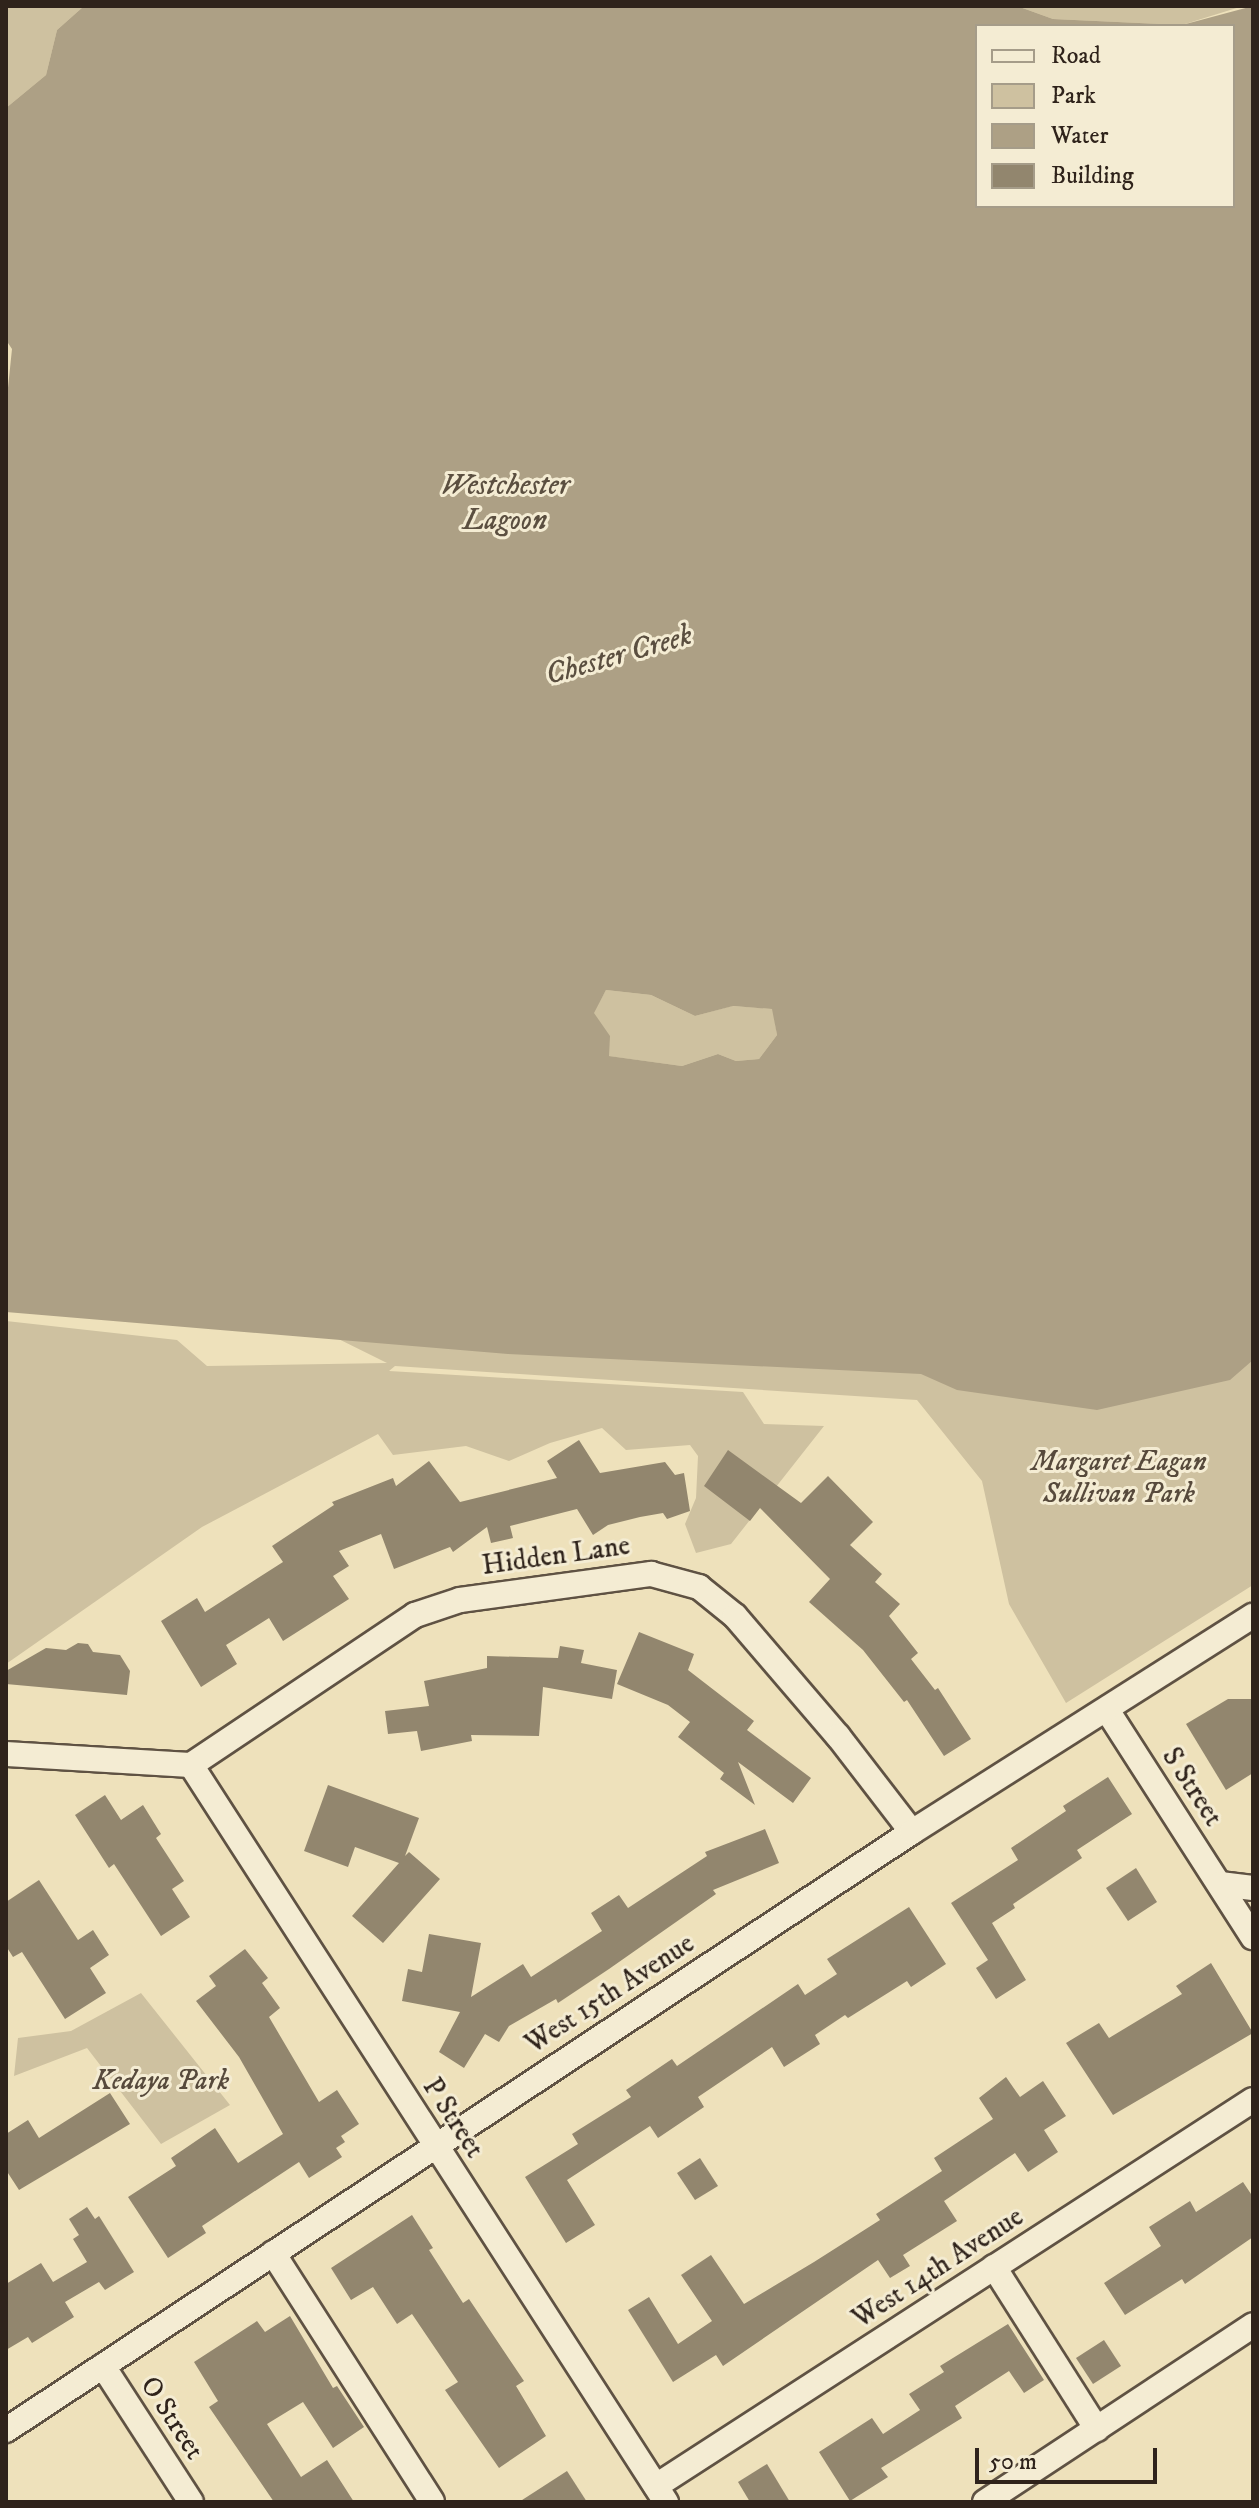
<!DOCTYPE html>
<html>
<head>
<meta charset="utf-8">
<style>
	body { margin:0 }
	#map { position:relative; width:1259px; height:2508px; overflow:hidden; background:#eee1bb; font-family:"IM FELL DW Pica",serif }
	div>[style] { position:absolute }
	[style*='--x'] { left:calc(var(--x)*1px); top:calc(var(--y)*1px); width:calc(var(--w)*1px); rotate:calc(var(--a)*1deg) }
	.green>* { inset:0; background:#cec1a0 }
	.water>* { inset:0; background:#ada085 }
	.building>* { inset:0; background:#92866e }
	.roads { filter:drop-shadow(2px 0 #5f5243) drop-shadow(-2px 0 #5f5243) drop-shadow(0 2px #5f5243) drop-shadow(0 -2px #5f5243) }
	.minor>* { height:24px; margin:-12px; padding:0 12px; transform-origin:12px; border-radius:12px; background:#f4ecd3 }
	span { translate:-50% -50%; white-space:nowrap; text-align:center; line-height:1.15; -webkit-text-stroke:6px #f4ecd3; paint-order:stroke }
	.park-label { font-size:28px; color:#574a3c; font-style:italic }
	.street-label { font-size:28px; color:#2f231b }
	.water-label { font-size:30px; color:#5b4f40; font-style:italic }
	.frame { position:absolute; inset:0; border:8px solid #2f231b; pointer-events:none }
	.legend { position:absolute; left:975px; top:24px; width:260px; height:184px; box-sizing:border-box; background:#f4ecd3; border:2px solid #a59c89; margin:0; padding:10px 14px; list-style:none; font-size:24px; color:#2f231b }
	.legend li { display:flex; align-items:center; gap:16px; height:40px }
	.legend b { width:40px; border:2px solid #a59c89 }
	.scale { position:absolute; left:975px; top:2448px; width:182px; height:36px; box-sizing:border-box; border:4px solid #2f231b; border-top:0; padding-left:10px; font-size:24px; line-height:28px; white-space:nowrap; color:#2f231b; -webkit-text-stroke:6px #f4ecd3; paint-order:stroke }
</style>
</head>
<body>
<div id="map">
	<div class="green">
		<i style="clip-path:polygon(6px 6px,84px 6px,57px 30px,46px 75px,6px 108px)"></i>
		<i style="clip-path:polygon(1017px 6px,1243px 6px,1182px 25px,1053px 19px)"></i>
		<i style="clip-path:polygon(606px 990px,651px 995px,695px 1016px,732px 1006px,773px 1009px,777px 1035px,759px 1059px,736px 1061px,718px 1054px,682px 1066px,608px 1056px,593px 1013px)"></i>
		<i style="clip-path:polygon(1253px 1280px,1253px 1585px,1066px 1703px,1009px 1604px,982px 1481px,917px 1400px,395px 1366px,389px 1371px,743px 1392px,764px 1424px,824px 1426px,731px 1544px,696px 1553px,685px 1524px,696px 1498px,698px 1456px,690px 1445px,626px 1450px,602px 1428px,550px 1443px,509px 1461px,466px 1446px,393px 1455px,378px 1434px,202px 1527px,6px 1664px,6px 1321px,177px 1340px,207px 1366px,387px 1363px,284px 1312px)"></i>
		<i style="clip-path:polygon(141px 1993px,230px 2105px,161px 2144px,87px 2048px,14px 2076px,18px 2038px,71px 2031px)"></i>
	</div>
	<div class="water">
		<i style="clip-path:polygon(evenodd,84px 6px,1017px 6px,1053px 19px,1182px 25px,1253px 6px,1253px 1360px,1230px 1380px,1097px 1410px,957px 1390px,921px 1374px,508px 1354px,6px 1312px,6px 407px,12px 349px,6px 340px,6px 108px,46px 75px,57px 30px,84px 6px,977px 26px,1233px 26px,1233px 206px,977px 206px,977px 26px,84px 6px,606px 990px,651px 995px,695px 1016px,733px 1006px,772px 1009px,777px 1035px,759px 1059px,736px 1061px,718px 1054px,682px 1066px,609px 1056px,610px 1036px,594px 1013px,606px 990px)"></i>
	</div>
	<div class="building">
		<i style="clip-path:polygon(579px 1440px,600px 1473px,665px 1462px,675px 1475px,684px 1473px,690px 1511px,667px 1519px,663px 1513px,640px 1517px,608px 1525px,593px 1535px,577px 1509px,510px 1526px,513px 1538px,491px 1543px,487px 1527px,453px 1552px,450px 1547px,394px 1569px,381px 1534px,339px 1551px,349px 1566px,333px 1576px,349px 1599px,283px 1641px,269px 1618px,226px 1645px,237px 1664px,201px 1687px,161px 1621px,197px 1598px,205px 1612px,283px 1562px,272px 1546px,334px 1505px,332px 1502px,393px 1478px,396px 1486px,429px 1461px,460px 1502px,557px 1478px,547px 1461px)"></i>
		<i style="clip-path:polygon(728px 1450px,801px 1503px,828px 1476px,873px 1522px,850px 1545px,882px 1574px,875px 1582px,900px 1604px,889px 1616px,918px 1653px,911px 1659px,935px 1690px,938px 1688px,971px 1739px,944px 1756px,907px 1700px,904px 1702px,863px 1650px,809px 1602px,830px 1579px,760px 1508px,750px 1521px,704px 1486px)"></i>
		<i style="clip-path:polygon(639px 1632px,694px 1654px,688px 1670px,754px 1721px,747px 1730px,811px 1778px,793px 1803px,738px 1762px,755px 1805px,720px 1779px,724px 1773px,678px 1737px,690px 1722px,668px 1705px,617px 1684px)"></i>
		<i style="clip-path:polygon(78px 1643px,88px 1644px,93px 1652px,120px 1655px,130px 1671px,127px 1695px,6px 1684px,6px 1671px,46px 1648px,66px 1650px)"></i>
		<i style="clip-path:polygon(560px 1646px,584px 1650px,581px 1663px,617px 1670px,612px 1699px,543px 1687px,539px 1736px,471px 1735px,472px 1741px,421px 1751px,417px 1731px,388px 1734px,385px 1711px,429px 1706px,424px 1681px,487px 1668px,487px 1656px,558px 1658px)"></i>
		<i style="clip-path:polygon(1228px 1699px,1253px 1699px,1253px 1773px,1226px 1790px,1186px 1724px)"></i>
		<i style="clip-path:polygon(1108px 1777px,1132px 1814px,1077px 1850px,1082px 1858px,1013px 1904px,1015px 1908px,992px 1923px,1026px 1980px,996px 1999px,976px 1968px,988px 1960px,951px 1903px,1018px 1860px,1011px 1848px,1066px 1811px,1063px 1806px)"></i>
		<i style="clip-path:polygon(328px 1785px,419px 1818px,405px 1856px,409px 1852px,440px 1879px,383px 1943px,352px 1916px,399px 1863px,355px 1847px,348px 1867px,304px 1851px)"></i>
		<i style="clip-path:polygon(105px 1795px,121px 1820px,143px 1805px,161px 1834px,156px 1838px,184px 1881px,172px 1889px,190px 1917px,161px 1936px,114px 1864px,109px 1868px,75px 1815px)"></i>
		<i style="clip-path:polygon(765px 1829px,779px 1863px,713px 1890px,716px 1894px,609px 1969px,558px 2003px,556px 1999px,509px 2026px,499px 2042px,485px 2034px,464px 2068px,439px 2052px,460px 2012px,402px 2001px,408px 1969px,422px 1972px,429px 1934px,481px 1943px,471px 1997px,523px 1964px,531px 1977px,602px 1931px,591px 1913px,619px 1895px,628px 1908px,707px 1856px,705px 1852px)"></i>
		<i style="clip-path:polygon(1136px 1868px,1157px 1902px,1128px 1921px,1106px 1888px)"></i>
		<i style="clip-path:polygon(39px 1880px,78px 1940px,93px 1930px,109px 1955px,90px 1968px,106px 1993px,65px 2019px,22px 1952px,13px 1957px,6px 1946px,6px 1902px)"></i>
		<i style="clip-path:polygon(909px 1907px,946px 1964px,911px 1987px,907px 1981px,848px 2018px,845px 2015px,815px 2035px,820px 2044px,784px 2067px,772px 2047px,698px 2097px,704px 2107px,658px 2138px,650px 2126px,567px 2180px,595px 2225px,566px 2243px,525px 2177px,578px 2144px,572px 2134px,631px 2097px,626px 2090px,672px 2059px,677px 2066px,798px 1984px,805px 1995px,837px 1974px,827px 1959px)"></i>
		<i style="clip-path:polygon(245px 1949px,268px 1978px,262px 1983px,280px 2008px,269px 2017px,319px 2102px,337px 2090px,359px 2124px,341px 2136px,345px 2142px,336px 2148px,342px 2157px,309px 2178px,299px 2162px,202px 2226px,206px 2233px,168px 2258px,128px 2197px,176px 2166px,171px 2158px,215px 2128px,238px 2163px,283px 2134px,239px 2057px,196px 2001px,216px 1986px,209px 1976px)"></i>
		<i style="clip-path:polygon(1211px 1963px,1253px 2033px,1113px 2115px,1066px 2043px,1099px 2023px,1109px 2038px,1182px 1994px,1176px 1986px)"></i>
		<i style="clip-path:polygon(1006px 2077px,1020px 2097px,1043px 2081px,1066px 2116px,1044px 2130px,1058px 2152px,1028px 2172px,1015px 2153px,944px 2201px,957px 2221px,903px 2255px,910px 2266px,890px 2278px,878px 2260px,723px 2366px,716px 2355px,673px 2382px,628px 2310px,649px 2297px,678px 2344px,712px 2321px,681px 2275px,711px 2255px,744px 2304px,814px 2262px,880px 2220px,876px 2214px,942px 2171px,934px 2158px,993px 2119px,979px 2098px)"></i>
		<i style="clip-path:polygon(110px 2093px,130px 2124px,19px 2190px,6px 2170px,6px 2134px,28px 2120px,39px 2138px)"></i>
		<i style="clip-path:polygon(700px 2158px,718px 2186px,695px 2200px,677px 2173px)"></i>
		<i style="clip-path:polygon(1243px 2182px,1253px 2197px,1253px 2237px,1185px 2284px,1182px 2279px,1125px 2315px,1104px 2283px,1161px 2246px,1149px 2227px,1190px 2201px,1196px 2212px)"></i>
		<i style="clip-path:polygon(87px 2207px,95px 2219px,99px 2216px,134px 2272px,105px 2290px,99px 2282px,65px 2302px,74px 2317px,32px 2343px,28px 2337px,6px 2350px,6px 2284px,41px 2263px,53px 2282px,87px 2262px,73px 2239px,79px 2235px,69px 2219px)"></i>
		<i style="clip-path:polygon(412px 2215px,433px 2248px,429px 2250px,463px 2303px,469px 2299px,524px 2381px,516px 2386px,546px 2436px,499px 2468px,445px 2390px,458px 2382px,412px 2314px,397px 2324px,373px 2287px,351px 2300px,331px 2268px)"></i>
		<i style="clip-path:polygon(290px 2316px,333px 2388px,337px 2386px,364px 2427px,333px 2448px,303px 2402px,267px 2424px,301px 2477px,327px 2460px,354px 2502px,274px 2502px,209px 2407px,218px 2401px,194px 2362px,257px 2321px,265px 2332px)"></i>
		<i style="clip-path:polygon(1008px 2324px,1044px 2380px,1024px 2393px,1009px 2371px,955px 2406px,962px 2418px,881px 2468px,888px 2477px,850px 2501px,819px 2452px,872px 2418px,883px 2434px,920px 2410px,909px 2394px,944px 2372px,940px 2366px)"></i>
		<i style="clip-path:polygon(1104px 2340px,1121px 2366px,1093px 2384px,1076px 2358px)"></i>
		<i style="clip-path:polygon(767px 2464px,790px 2502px,750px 2502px,738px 2482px)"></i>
		<i style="clip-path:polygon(567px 2471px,587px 2502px,519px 2502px)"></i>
	</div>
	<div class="roads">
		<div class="minor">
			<i style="--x:1107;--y:1710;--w:270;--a:57.3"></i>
			<i style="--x:6;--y:1754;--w:185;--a:3.4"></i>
			<i style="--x:191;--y:1765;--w:270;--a:-33.8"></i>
			<i style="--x:415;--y:1615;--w:47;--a:-18.4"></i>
			<i style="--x:460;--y:1600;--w:193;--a:-7.8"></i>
			<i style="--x:651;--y:1574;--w:50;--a:15.2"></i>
			<i style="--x:699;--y:1587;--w:46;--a:38.9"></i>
			<i style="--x:735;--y:1616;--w:158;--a:49.4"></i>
			<i style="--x:838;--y:1736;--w:121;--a:52.4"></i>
			<i style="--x:191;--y:1765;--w:877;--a:57.2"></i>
			<i style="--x:1220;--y:1884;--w:33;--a:7"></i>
			<i style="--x:273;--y:2253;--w:295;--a:57.4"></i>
			<i style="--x:994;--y:2267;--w:192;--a:57.6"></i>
			<i style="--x:103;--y:2366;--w:162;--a:57.1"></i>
			<i style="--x:6;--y:2430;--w:1086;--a:-33.43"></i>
			<i style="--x:912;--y:1832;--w:404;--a:-32.4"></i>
			<i style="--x:656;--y:2486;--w:711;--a:-32.89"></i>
			<i style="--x:985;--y:2502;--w:321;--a:-33.4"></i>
		</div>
	</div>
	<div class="park-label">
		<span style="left:1119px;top:1478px">Margaret Eagan<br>Sullivan Park</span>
		<span style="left:161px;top:2081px">Kedaya Park</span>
	</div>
	<div class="street-label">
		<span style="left:556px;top:1556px;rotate:-8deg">Hidden Lane</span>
		<span style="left:1192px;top:1787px;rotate:57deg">S Street</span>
		<span style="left:610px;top:1994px;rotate:-33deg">West 15th Avenue</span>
		<span style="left:453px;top:2118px;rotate:57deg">P Street</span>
		<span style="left:938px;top:2268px;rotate:-33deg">West 14th Avenue</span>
		<span style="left:172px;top:2418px;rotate:57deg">O Street</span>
	</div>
	<div class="water-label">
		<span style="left:505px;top:503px">Westchester<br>Lagoon</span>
		<span style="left:619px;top:656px;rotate:-16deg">Chester Creek</span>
	</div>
	<div class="frame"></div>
	<ul class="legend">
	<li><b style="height:10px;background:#f4ecd3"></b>Road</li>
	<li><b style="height:22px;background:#cec1a0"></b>Park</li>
	<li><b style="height:22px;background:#ada085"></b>Water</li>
	<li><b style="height:22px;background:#92866e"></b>Building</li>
	</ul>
	<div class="scale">50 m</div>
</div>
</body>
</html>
